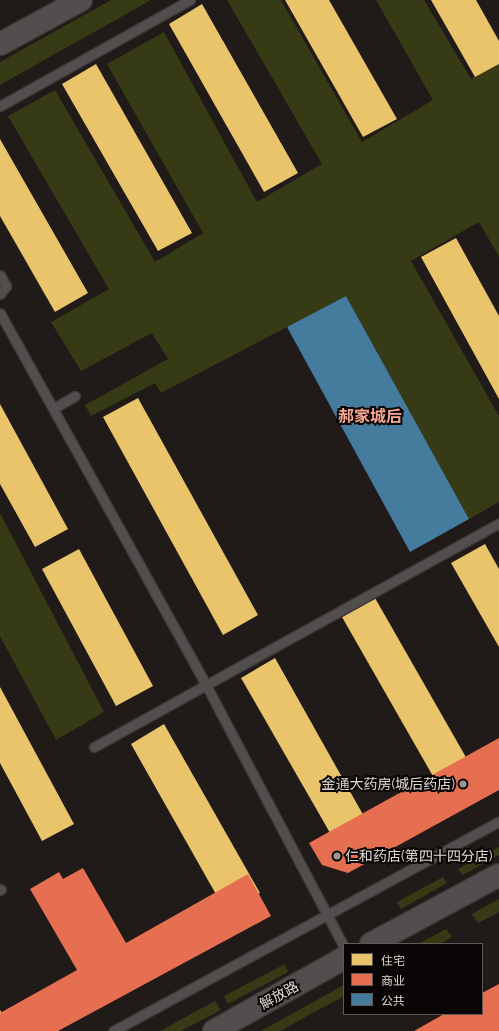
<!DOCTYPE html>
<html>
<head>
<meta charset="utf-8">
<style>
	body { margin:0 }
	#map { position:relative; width:499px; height:1031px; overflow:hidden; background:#201a18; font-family:Raleway,"Noto Sans SC",sans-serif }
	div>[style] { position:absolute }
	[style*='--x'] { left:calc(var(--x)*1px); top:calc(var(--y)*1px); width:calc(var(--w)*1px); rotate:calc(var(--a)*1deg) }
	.green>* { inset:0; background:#373b15 }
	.homes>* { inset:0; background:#e9c46a }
	.shops>* { inset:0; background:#e76f51 }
	.public>* { inset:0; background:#457b9d }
	.roads { filter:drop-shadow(1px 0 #3c3736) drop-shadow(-1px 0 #3c3736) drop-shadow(0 1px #3c3736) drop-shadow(0 -1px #3c3736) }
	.lane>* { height:9px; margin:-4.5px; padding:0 4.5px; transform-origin:4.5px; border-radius:4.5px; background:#524e4d }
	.secondary>* { height:22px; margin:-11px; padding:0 11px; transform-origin:11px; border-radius:11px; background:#524e4d }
	.dots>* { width:11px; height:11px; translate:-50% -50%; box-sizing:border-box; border:2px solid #090504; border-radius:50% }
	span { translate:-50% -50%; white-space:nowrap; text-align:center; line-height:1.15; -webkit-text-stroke:4px #090504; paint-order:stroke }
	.poi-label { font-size:14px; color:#e0d8d6 }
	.right { translate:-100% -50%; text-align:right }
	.left { translate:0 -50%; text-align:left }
	.street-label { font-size:14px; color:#e0d8d6 }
	.quarter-label { font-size:16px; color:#f8a893; font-weight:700 }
	.legend { position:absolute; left:343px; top:943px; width:140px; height:72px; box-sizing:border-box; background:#090504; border:1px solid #5f5958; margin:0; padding:5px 7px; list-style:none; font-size:12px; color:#e0d8d6 }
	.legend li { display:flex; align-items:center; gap:8px; height:20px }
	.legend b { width:20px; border:1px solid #5f5958 }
</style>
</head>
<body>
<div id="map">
	<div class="green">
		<i style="clip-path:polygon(111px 0,151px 0,0 85px,0 62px)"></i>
		<i style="clip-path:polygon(227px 0,281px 0,362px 142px,433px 100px,376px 0,424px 0,471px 79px,499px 64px,499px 257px,479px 222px,411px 261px,499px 416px,499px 502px,469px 519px,346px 296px,161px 393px,155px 383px,91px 416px,85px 405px,168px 359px,152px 333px,81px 371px,51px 322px,109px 289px,8px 116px,55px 90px,155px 262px,203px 233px,107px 64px,164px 32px,257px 202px,322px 164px)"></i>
		<i style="clip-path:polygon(0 513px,104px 712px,56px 740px,0 636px)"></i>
		<i style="clip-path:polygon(499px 847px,499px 855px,463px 875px,458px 869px)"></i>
		<i style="clip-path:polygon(443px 877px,447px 883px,401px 909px,397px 902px)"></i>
		<i style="clip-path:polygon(499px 899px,499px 912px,478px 923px,472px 914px)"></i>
		<i style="clip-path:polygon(446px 929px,452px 937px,440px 944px,418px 944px)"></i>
		<i style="clip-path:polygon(285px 964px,288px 972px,228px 1004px,224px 996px)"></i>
		<i style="clip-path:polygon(344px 985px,344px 996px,280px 1031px,261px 1031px)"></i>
		<i style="clip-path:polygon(215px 1001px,221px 1010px,181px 1031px,160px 1031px)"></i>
	</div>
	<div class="homes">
		<i style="clip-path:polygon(285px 0,329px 0,397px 119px,363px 137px)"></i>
		<i style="clip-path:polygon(431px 0,476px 0,499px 41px,499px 64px,475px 77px)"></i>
		<i style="clip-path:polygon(202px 4px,298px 173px,264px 192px,169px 24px)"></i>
		<i style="clip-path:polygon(96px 64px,192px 233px,158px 251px,62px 84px)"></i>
		<i style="clip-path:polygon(0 139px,88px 293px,55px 312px,0 216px)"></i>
		<i style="clip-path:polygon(456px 238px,499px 316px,499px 399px,421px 257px)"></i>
		<i style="clip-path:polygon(138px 398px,258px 615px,223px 635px,103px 417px)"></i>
		<i style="clip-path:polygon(0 404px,68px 529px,35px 547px,0 484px)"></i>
		<i style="clip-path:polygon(485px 544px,499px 569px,499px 647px,451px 563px)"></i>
		<i style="clip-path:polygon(79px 549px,153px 686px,116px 706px,42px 569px)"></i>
		<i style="clip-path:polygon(375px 598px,471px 766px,438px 785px,342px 617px)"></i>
		<i style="clip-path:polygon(275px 658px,370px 827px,337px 845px,241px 678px)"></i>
		<i style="clip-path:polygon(0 687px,74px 824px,42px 841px,0 763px)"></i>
		<i style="clip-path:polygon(164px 724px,260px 893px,226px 912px,131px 744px)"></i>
		<i style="clip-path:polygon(0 1010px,6px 1020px,0 1024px)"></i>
	</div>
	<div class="shops">
		<i style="clip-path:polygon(499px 738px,499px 790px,348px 873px,322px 865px,309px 843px)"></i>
		<i style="clip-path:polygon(83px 868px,126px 943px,248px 874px,271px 916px,58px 1031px,0 1031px,0 1013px,77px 970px,30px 889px,59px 872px,63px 879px)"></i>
		<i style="clip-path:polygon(499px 984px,499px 1031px,414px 1031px,444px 1014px,482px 1014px,482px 993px)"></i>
	</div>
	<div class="public">
		<i style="clip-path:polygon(346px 296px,469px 519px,410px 552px,287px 327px)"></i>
	</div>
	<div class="roads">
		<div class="lane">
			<i style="--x:0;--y:106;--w:218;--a:-29.2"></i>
			<i style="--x:0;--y:275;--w:13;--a:61"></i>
			<i style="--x:6;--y:286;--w:10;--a:127"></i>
			<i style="--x:0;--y:313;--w:425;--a:61"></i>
			<i style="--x:206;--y:685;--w:335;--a:-28.9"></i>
			<i style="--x:54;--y:408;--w:24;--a:-30"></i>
			<i style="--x:94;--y:747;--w:128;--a:-29"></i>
			<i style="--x:206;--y:685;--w:296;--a:62.2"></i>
			<i style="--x:0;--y:890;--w:1;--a:-45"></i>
			<i style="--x:113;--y:1031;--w:439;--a:-28.5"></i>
		</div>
		<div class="secondary">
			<i style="--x:0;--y:44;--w:92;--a:-28.5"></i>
			<i style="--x:371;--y:944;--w:145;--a:-28.3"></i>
			<i style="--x:214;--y:1031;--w:149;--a:-29.3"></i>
		</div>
	</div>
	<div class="dots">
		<i style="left:463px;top:784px;background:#9d9694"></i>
		<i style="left:337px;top:856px;background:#9d9694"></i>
	</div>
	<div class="poi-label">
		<span class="right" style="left:455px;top:784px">金通大药房(城后药店)</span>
		<span class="left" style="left:345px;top:856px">仁和药店(第四十四分店)</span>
	</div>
	<div class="street-label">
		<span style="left:279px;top:995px;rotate:-29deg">解放路</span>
	</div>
	<div class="quarter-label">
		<span style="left:370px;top:417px">郝家城后</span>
	</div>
	<ul class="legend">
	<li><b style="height:11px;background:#e9c46a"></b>住宅</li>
	<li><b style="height:11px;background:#e76f51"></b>商业</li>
	<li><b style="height:11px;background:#457b9d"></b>公共</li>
	</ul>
</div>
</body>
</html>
